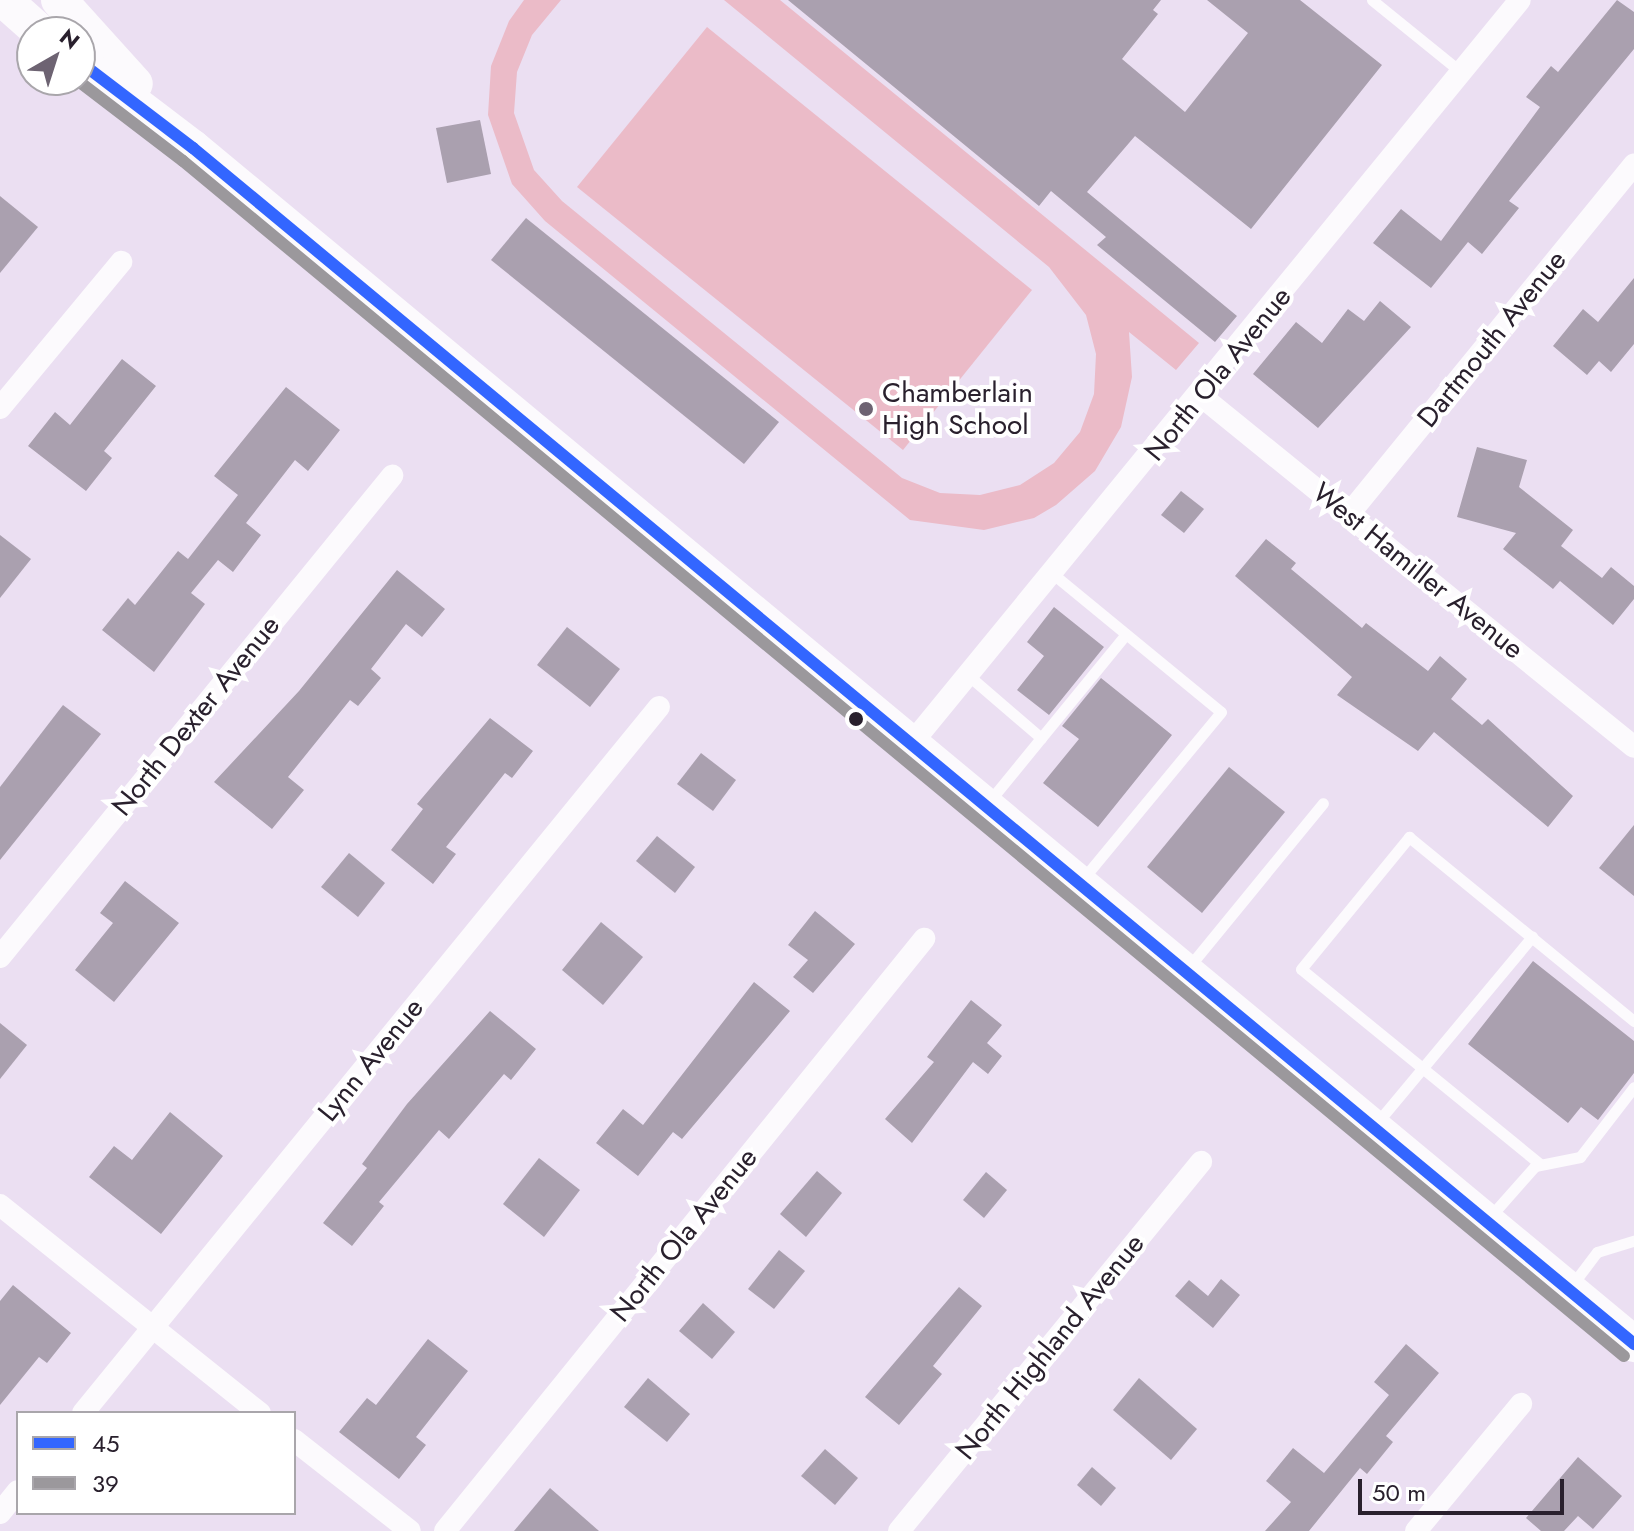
<!DOCTYPE html>
<html>
<head>
<meta charset="utf-8">
<style>
	body { margin:0 }
	#map { position:relative; width:1634px; height:1531px; overflow:hidden; background:#ebdff2; font-family:Jost,sans-serif }
	div>[style] { position:absolute }
	[style*='--x'] { left:calc(var(--x)*1px); top:calc(var(--y)*1px); width:calc(var(--w)*1px); rotate:calc(var(--a)*1deg) }
	.green>* { inset:0; background:#ebbbc8 }
	.building>* { inset:0; background:#aaa0af }
	.service>* { height:11px; margin:-5.5px; padding:0 5.5px; transform-origin:5.5px; border-radius:5.5px; background:#fcfafd }
	.minor>* { height:22px; margin:-11px; padding:0 11px; transform-origin:11px; border-radius:11px; background:#fcfafd }
	.primary>* { height:36px; margin:-18px; padding:0 18px; transform-origin:18px; border-radius:18px; background:#fcfafd }
	.bus-1>* { height:12px; margin:-6px; padding:0 6px; transform-origin:6px; border-radius:6px; background:#36f }
	.bus-2>* { height:12px; margin:-6px; padding:0 6px; transform-origin:6px; border-radius:6px; background:#9b989c }
	.dots>* { width:22px; height:22px; translate:-50% -50%; box-sizing:border-box; border:4px solid #fff; border-radius:50% }
	span { translate:-50% -50%; white-space:nowrap; text-align:center; line-height:1.15; -webkit-text-stroke:8px #fff; paint-order:stroke }
	.street-label { font-size:28px; color:#29202d }
	.poi-label { font-size:28px; color:#29202d }
	.left { translate:0 -50%; text-align:left }
	.legend { position:absolute; left:16px; top:1411px; width:280px; height:104px; box-sizing:border-box; background:#fff; border:2px solid #a9a6ab; margin:0; padding:10px 14px; list-style:none; font-size:24px; color:#29202d }
	.legend li { display:flex; align-items:center; gap:16px; height:40px }
	.legend b { width:40px; border:2px solid #a9a6ab }
	.north { position:absolute; left:16px; top:16px; width:80px; height:80px; box-sizing:border-box; background:#fff; border:2px solid #a9a6ab; border-radius:50%; rotate:39deg; font-size:22px; font-weight:700; line-height:32px; text-align:center; color:#29202d }
	.north::after { content:''; display:block; margin:auto; width:28px; height:36px; background:#6d6372; clip-path:polygon(50% 0,100% 100%,50% 72%,0 100%) }
	.scale { position:absolute; left:1358px; top:1479px; width:206px; height:36px; box-sizing:border-box; border:4px solid #29202d; border-top:0; padding-left:10px; font-size:24px; line-height:28px; white-space:nowrap; color:#29202d; -webkit-text-stroke:6px #fff; paint-order:stroke }
</style>
</head>
<body>
<div id="map">
	<div class="green">
		<i style="clip-path:polygon(561px 0,532px 35px,517px 72px,514px 113px,534px 170px,562px 201px,902px 478px,940px 493px,980px 495px,1020px 485px,1054px 463px,1080px 432px,1094px 394px,1096px 354px,1086px 315px,1049px 267px,724px 0,780px 0,1199px 343px,1176px 370px,1129px 332px,1132px 377px,1121px 427px,1095px 471px,1056px 505px,1034px 518px,984px 530px,910px 520px,545px 221px,512px 184px,488px 115px,491px 66px,509px 21px,524px 0)"></i>
		<i style="clip-path:polygon(707px 27px,1032px 290px,903px 450px,577px 187px)"></i>
	</div>
	<div class="building">
		<i style="clip-path:polygon(788px 0,1161px 0,1153px 10px,1158px 14px,1122px 59px,1185px 112px,1248px 33px,1207px 0,1300px 0,1382px 65px,1251px 229px,1135px 136px,1087px 192px,1237px 316px,1215px 342px,1097px 245px,1106px 237px,1051px 191px,1039px 206px)"></i>
		<i style="clip-path:polygon(1617px 0,1634px 12px,1634px 49px,1509px 201px,1519px 208px,1482px 254px,1468px 242px,1431px 288px,1373px 243px,1401px 209px,1441px 241px,1540px 107px,1526px 97px,1551px 66px,1558px 72px)"></i>
		<i style="clip-path:polygon(480px 120px,491px 174px,447px 183px,436px 128px)"></i>
		<i style="clip-path:polygon(0 196px,38px 227px,0 273px)"></i>
		<i style="clip-path:polygon(526px 218px,779px 422px,744px 464px,491px 260px)"></i>
		<i style="clip-path:polygon(1634px 278px,1634px 344px,1611px 372px,1599px 361px,1587px 375px,1553px 346px,1583px 309px,1598px 322px)"></i>
		<i style="clip-path:polygon(1380px 301px,1411px 327px,1318px 428px,1253px 374px,1296px 322px,1322px 343px,1348px 309px,1364px 321px)"></i>
		<i style="clip-path:polygon(122px 359px,156px 386px,104px 451px,112px 458px,86px 491px,28px 446px,55px 412px,70px 425px)"></i>
		<i style="clip-path:polygon(286px 387px,340px 430px,308px 471px,295px 460px,246px 523px,261px 535px,233px 572px,218px 560px,191px 593px,205px 604px,154px 672px,102px 630px,128px 598px,135px 605px,178px 551px,188px 559px,238px 495px,214px 476px)"></i>
		<i style="clip-path:polygon(1477px 447px,1527px 460px,1519px 487px,1573px 530px,1561px 546px,1602px 578px,1611px 567px,1634px 586px,1634px 599px,1613px 625px,1560px 581px,1553px 589px,1503px 549px,1516px 533px,1457px 517px)"></i>
		<i style="clip-path:polygon(1181px 491px,1204px 509px,1184px 533px,1161px 515px)"></i>
		<i style="clip-path:polygon(0 535px,31px 559px,0 598px)"></i>
		<i style="clip-path:polygon(1266px 539px,1296px 563px,1291px 569px,1362px 628px,1366px 623px,1428px 671px,1440px 656px,1467px 679px,1451px 699px,1482px 725px,1488px 719px,1573px 796px,1548px 827px,1434px 732px,1418px 751px,1337px 695px,1352px 677px,1235px 576px)"></i>
		<i style="clip-path:polygon(397px 570px,445px 609px,422px 637px,406px 624px,371px 669px,381px 678px,358px 706px,350px 700px,288px 777px,304px 790px,272px 829px,214px 782px,299px 691px)"></i>
		<i style="clip-path:polygon(1054px 607px,1104px 647px,1049px 715px,1017px 690px,1044px 656px,1027px 642px)"></i>
		<i style="clip-path:polygon(567px 627px,620px 669px,590px 707px,537px 665px)"></i>
		<i style="clip-path:polygon(1101px 678px,1172px 735px,1098px 827px,1043px 783px,1079px 739px,1062px 726px)"></i>
		<i style="clip-path:polygon(63px 705px,101px 734px,0 860px,0 787px)"></i>
		<i style="clip-path:polygon(490px 718px,533px 751px,512px 778px,505px 773px,446px 847px,456px 854px,433px 884px,391px 850px,423px 809px,417px 804px)"></i>
		<i style="clip-path:polygon(701px 753px,736px 780px,713px 811px,677px 784px)"></i>
		<i style="clip-path:polygon(1229px 767px,1285px 812px,1202px 913px,1147px 867px)"></i>
		<i style="clip-path:polygon(1634px 825px,1634px 896px,1599px 868px)"></i>
		<i style="clip-path:polygon(657px 836px,695px 867px,675px 893px,636px 861px)"></i>
		<i style="clip-path:polygon(349px 853px,385px 883px,358px 917px,321px 887px)"></i>
		<i style="clip-path:polygon(125px 881px,179px 923px,114px 1002px,75px 970px,113px 923px,100px 913px)"></i>
		<i style="clip-path:polygon(815px 911px,855px 944px,813px 993px,793px 977px,808px 960px,788px 945px)"></i>
		<i style="clip-path:polygon(601px 922px,643px 957px,603px 1005px,562px 970px)"></i>
		<i style="clip-path:polygon(1533px 961px,1634px 1041px,1634px 1073px,1598px 1120px,1581px 1107px,1568px 1123px,1468px 1044px)"></i>
		<i style="clip-path:polygon(754px 982px,790px 1011px,682px 1139px,673px 1132px,638px 1176px,596px 1143px,623px 1109px,643px 1125px)"></i>
		<i style="clip-path:polygon(971px 1000px,1002px 1025px,987px 1043px,1002px 1056px,988px 1074px,973px 1062px,912px 1143px,885px 1119px,934px 1062px,927px 1057px)"></i>
		<i style="clip-path:polygon(490px 1011px,536px 1049px,511px 1080px,504px 1074px,449px 1139px,439px 1130px,379px 1202px,384px 1206px,352px 1246px,323px 1223px,367px 1168px,362px 1164px,407px 1104px)"></i>
		<i style="clip-path:polygon(0 1023px,27px 1045px,0 1079px)"></i>
		<i style="clip-path:polygon(170px 1112px,223px 1156px,161px 1234px,89px 1177px,114px 1146px,132px 1160px)"></i>
		<i style="clip-path:polygon(539px 1158px,580px 1190px,544px 1237px,503px 1204px)"></i>
		<i style="clip-path:polygon(817px 1171px,842px 1193px,806px 1237px,780px 1214px)"></i>
		<i style="clip-path:polygon(986px 1172px,1007px 1190px,984px 1218px,963px 1200px)"></i>
		<i style="clip-path:polygon(779px 1250px,805px 1271px,774px 1309px,748px 1289px)"></i>
		<i style="clip-path:polygon(1221px 1279px,1240px 1295px,1213px 1328px,1175px 1296px,1189px 1280px,1208px 1296px)"></i>
		<i style="clip-path:polygon(13px 1285px,71px 1333px,47px 1363px,39px 1357px,0 1405px,0 1301px)"></i>
		<i style="clip-path:polygon(959px 1287px,982px 1306px,933px 1366px,942px 1374px,899px 1425px,865px 1397px)"></i>
		<i style="clip-path:polygon(703px 1303px,735px 1332px,712px 1359px,679px 1331px)"></i>
		<i style="clip-path:polygon(428px 1339px,468px 1371px,416px 1437px,426px 1445px,399px 1479px,339px 1432px,367px 1398px,376px 1405px)"></i>
		<i style="clip-path:polygon(1406px 1344px,1439px 1373px,1386px 1436px,1393px 1442px,1367px 1474px,1360px 1468px,1309px 1531px,1265px 1531px,1291px 1502px,1266px 1481px,1293px 1448px,1324px 1473px,1389px 1395px,1374px 1382px)"></i>
		<i style="clip-path:polygon(648px 1378px,690px 1414px,667px 1442px,624px 1407px)"></i>
		<i style="clip-path:polygon(1139px 1378px,1197px 1429px,1171px 1460px,1113px 1410px)"></i>
		<i style="clip-path:polygon(825px 1449px,858px 1478px,835px 1505px,801px 1476px)"></i>
		<i style="clip-path:polygon(1578px 1457px,1622px 1496px,1593px 1529px,1578px 1516px,1564px 1531px,1541px 1531px,1526px 1518px)"></i>
		<i style="clip-path:polygon(1092px 1467px,1116px 1488px,1101px 1506px,1077px 1485px)"></i>
		<i style="clip-path:polygon(550px 1488px,599px 1531px,514px 1531px)"></i>
	</div>
	<div class="service">
		<i style="--x:1372;--y:0;--w:116;--a:39"></i>
		<i style="--x:1053;--y:574;--w:217;--a:39.4"></i>
		<i style="--x:1221;--y:712;--w:218;--a:129.6"></i>
		<i style="--x:969;--y:676;--w:95;--a:40.7"></i>
		<i style="--x:1041;--y:738;--w:84;--a:129.2"></i>
		<i style="--x:1041;--y:738;--w:134;--a:-50.7"></i>
		<i style="--x:1188;--y:968;--w:213;--a:-50.7"></i>
		<i style="--x:1376;--y:1124;--w:244;--a:-50.2"></i>
		<i style="--x:1540;--y:1164;--w:308;--a:-140.8"></i>
		<i style="--x:1301;--y:969;--w:171;--a:-50.7"></i>
		<i style="--x:1409;--y:837;--w:291;--a:39.3"></i>
		<i style="--x:1489;--y:1218;--w:69;--a:-48.5"></i>
		<i style="--x:1535;--y:1166;--w:46;--a:-11.3"></i>
		<i style="--x:1580;--y:1157;--w:88;--a:-52.4"></i>
		<i style="--x:1572;--y:1285;--w:41;--a:-52.9"></i>
		<i style="--x:1597;--y:1252;--w:39;--a:-17"></i>
	</div>
	<div class="minor">
		<i style="--x:1201;--y:396;--w:557;--a:39.03"></i>
		<i style="--x:0;--y:408;--w:190;--a:-50.3"></i>
		<i style="--x:1349;--y:514;--w:451;--a:-50.8"></i>
		<i style="--x:911;--y:744;--w:961;--a:-50.7"></i>
		<i style="--x:0;--y:957;--w:621;--a:-50.82"></i>
		<i style="--x:0;--y:1205;--w:333;--a:38.7"></i>
		<i style="--x:83;--y:1413;--w:911;--a:-50.79"></i>
		<i style="--x:294;--y:1440;--w:147;--a:38.1"></i>
		<i style="--x:0;--y:1513;--w:28;--a:-51"></i>
		<i style="--x:445;--y:1531;--w:762;--a:-51.02"></i>
		<i style="--x:899;--y:1531;--w:477;--a:-50.7"></i>
		<i style="--x:1416;--y:1531;--w:165;--a:-50.4"></i>
	</div>
	<div class="primary">
		<i style="--x:4;--y:0;--w:48;--a:41.6"></i>
		<i style="--x:59;--y:0;--w:113;--a:47.9"></i>
		<i style="--x:80;--y:62;--w:142;--a:37.3"></i>
		<i style="--x:193;--y:148;--w:1873;--a:39.69"></i>
	</div>
	<div class="bus-1">
		<i style="--x:80;--y:62;--w:142;--a:37.3"></i>
		<i style="--x:193;--y:148;--w:1873;--a:39.69"></i>
	</div>
	<div class="bus-2">
		<i style="--x:77;--y:80;--w:133;--a:37.4"></i>
		<i style="--x:183;--y:161;--w:1872;--a:39.67"></i>
	</div>
	<div class="dots">
		<i style="left:866px;top:409px;background:#6d6372"></i>
		<i style="left:856px;top:719px;background:#29202d"></i>
	</div>
	<div class="street-label">
		<span style="left:1492px;top:339px;rotate:-51deg">Dartmouth Avenue</span>
		<span style="left:1218px;top:374px;rotate:-51deg">North Ola Avenue</span>
		<span style="left:1418px;top:571px;rotate:39deg">West Hamiller Avenue</span>
		<span style="left:196px;top:716px;rotate:-51deg">North Dexter Avenue</span>
		<span style="left:371px;top:1060px;rotate:-51deg">Lynn Avenue</span>
		<span style="left:684px;top:1235px;rotate:-51deg">North Ola Avenue</span>
		<span style="left:1050px;top:1347px;rotate:-51deg">North Highland Avenue</span>
	</div>
	<div class="poi-label">
		<span class="left" style="left:882px;top:409px">Chamberlain<br>High School</span>
	</div>
	<ul class="legend">
	<li><b style="height:10px;background:#36f"></b>45</li>
	<li><b style="height:10px;background:#9b989c"></b>39</li>
	</ul>
	<div class="north">N</div>
	<div class="scale">50 m</div>
</div>
</body>
</html>
